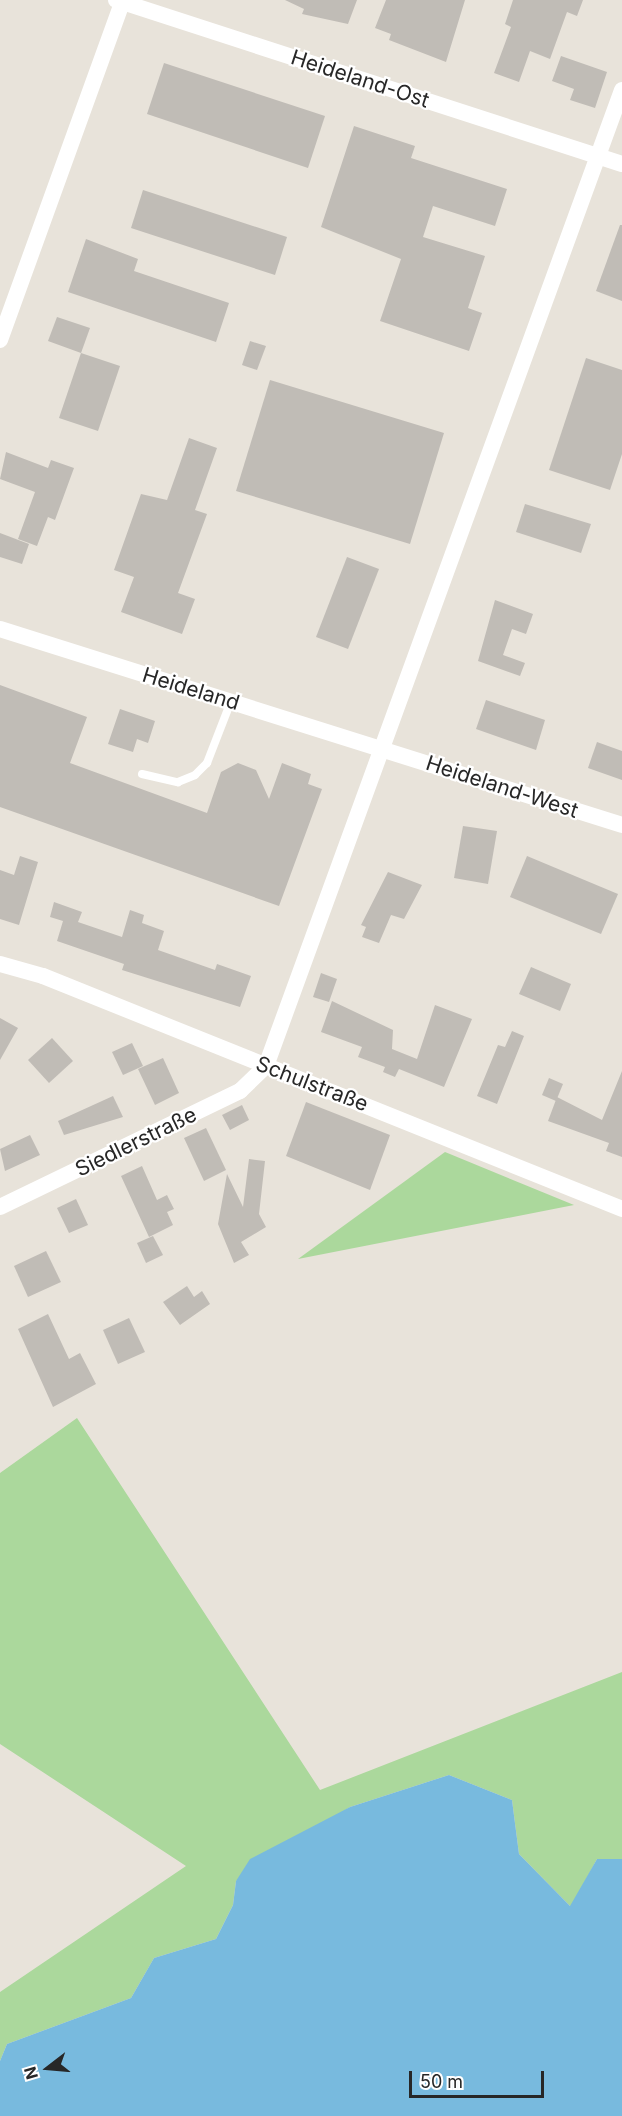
<!DOCTYPE html>
<html>
<head>
<meta charset="utf-8">
<style>
	body { margin:0 }
	#map { position:relative; width:622px; height:2116px; overflow:hidden; background:#e8e3da; font-family:Inter,sans-serif }
	div>[style] { position:absolute }
	[style*='--x'] { left:calc(var(--x)*1px); top:calc(var(--y)*1px); width:calc(var(--w)*1px); rotate:calc(var(--a)*1deg) }
	.green>* { inset:0; background:#abd89c }
	.water>* { inset:0; background:#78bade }
	.building>* { inset:0; background:#c0bcb6 }
	.service>* { height:8px; margin:-4px; padding:0 4px; transform-origin:4px; border-radius:4px; background:#fff }
	.minor>* { height:16px; margin:-8px; padding:0 8px; transform-origin:8px; border-radius:8px; background:#fff }
	span { translate:-50% -50%; white-space:nowrap; text-align:center; line-height:1.15; -webkit-text-stroke:4.5px #fff; paint-order:stroke }
	.street-label { font-size:21px; color:#272727 }
	.north { position:absolute; left:18px; top:2038px; width:60px; height:60px; -webkit-text-stroke:4px #fff; paint-order:stroke; rotate:254deg; font-size:16px; font-weight:700; line-height:24px; text-align:center; color:#272727 }
	.north::after { content:''; display:block; margin:auto; width:21px; height:27px; background:#272727; clip-path:polygon(50% 0,100% 100%,50% 72%,0 100%) }
	.scale { position:absolute; left:409px; top:2071px; width:135px; height:27px; box-sizing:border-box; border:3px solid #272727; border-top:0; padding-left:8px; font-size:18px; line-height:21px; white-space:nowrap; color:#272727; -webkit-text-stroke:4px #fff; paint-order:stroke }
</style>
</head>
<body>
<div id="map">
	<div class="green">
		<i style="clip-path:polygon(445px 1152px,574px 1205px,298px 1259px)"></i>
		<i style="clip-path:polygon(77px 1418px,320px 1790px,622px 1672px,622px 1859px,597px 1859px,571px 1907px,519px 1854px,512px 1800px,449px 1775px,350px 1807px,236px 1881px,233px 1905px,216px 1939px,154px 1958px,131px 1998px,7px 2044px,0 2061px,0 1992px,186px 1866px,0 1744px,0 1473px)"></i>
	</div>
	<div class="water">
		<i style="clip-path:polygon(449px 1775px,512px 1800px,519px 1854px,570px 1906px,597px 1859px,622px 1859px,622px 2116px,0 2116px,0 2061px,7px 2044px,131px 1998px,154px 1958px,216px 1939px,233px 1905px,236px 1881px,250px 1859px,350px 1807px)"></i>
	</div>
	<div class="building">
		<i style="clip-path:polygon(285px 0,357px 0,348px 24px,302px 14px,304px 9px)"></i>
		<i style="clip-path:polygon(386px 0,465px 0,446px 62px,389px 40px,391px 34px,375px 28px)"></i>
		<i style="clip-path:polygon(513px 0,583px 0,577px 16px,567px 12px,550px 59px,530px 51px,519px 82px,494px 73px,511px 27px,505px 24px)"></i>
		<i style="clip-path:polygon(561px 56px,607px 72px,595px 108px,570px 100px,574px 89px,552px 81px)"></i>
		<i style="clip-path:polygon(164px 63px,325px 116px,308px 168px,147px 114px)"></i>
		<i style="clip-path:polygon(354px 126px,415px 146px,411px 158px,507px 189px,495px 226px,433px 206px,423px 237px,485px 256px,468px 308px,482px 313px,469px 351px,380px 321px,401px 259px,321px 227px)"></i>
		<i style="clip-path:polygon(143px 190px,287px 237px,275px 275px,131px 228px)"></i>
		<i style="clip-path:polygon(620px 225px,622px 225px,622px 301px,596px 291px)"></i>
		<i style="clip-path:polygon(86px 239px,138px 259px,134px 271px,229px 303px,216px 342px,68px 292px)"></i>
		<i style="clip-path:polygon(57px 317px,90px 328px,81px 353px,48px 341px)"></i>
		<i style="clip-path:polygon(250px 341px,266px 346px,257px 370px,242px 365px)"></i>
		<i style="clip-path:polygon(81px 353px,120px 366px,98px 431px,59px 418px)"></i>
		<i style="clip-path:polygon(586px 358px,622px 370px,622px 454px,610px 490px,549px 470px)"></i>
		<i style="clip-path:polygon(270px 380px,444px 433px,410px 544px,236px 491px)"></i>
		<i style="clip-path:polygon(189px 438px,217px 448px,195px 510px,207px 514px,178px 593px,195px 599px,182px 634px,121px 612px,134px 577px,114px 570px,141px 494px,167px 500px)"></i>
		<i style="clip-path:polygon(6px 452px,48px 468px,51px 460px,74px 468px,55px 520px,48px 517px,37px 546px,18px 539px,35px 492px,0 479px)"></i>
		<i style="clip-path:polygon(525px 504px,591px 524px,581px 553px,516px 532px)"></i>
		<i style="clip-path:polygon(0 533px,29px 544px,22px 564px,0 557px)"></i>
		<i style="clip-path:polygon(347px 557px,379px 569px,348px 649px,316px 637px)"></i>
		<i style="clip-path:polygon(495px 600px,533px 614px,526px 634px,512px 629px,503px 655px,525px 663px,520px 676px,478px 661px)"></i>
		<i style="clip-path:polygon(0 685px,87px 717px,70px 763px,207px 813px,221px 772px,238px 763px,256px 770px,269px 799px,282px 763px,311px 774px,308px 784px,322px 789px,279px 906px,0 807px)"></i>
		<i style="clip-path:polygon(486px 700px,545px 720px,536px 750px,476px 729px)"></i>
		<i style="clip-path:polygon(120px 709px,155px 721px,148px 743px,137px 739px,133px 752px,108px 744px)"></i>
		<i style="clip-path:polygon(597px 742px,622px 751px,622px 780px,588px 768px)"></i>
		<i style="clip-path:polygon(463px 826px,497px 831px,488px 884px,454px 878px)"></i>
		<i style="clip-path:polygon(20px 856px,38px 862px,19px 925px,0 919px,0 870px,14px 875px)"></i>
		<i style="clip-path:polygon(527px 856px,618px 894px,601px 934px,510px 897px)"></i>
		<i style="clip-path:polygon(388px 872px,422px 885px,404px 919px,391px 915px,379px 943px,362px 937px,366px 927px,361px 925px)"></i>
		<i style="clip-path:polygon(54px 902px,82px 912px,78px 922px,122px 937px,130px 910px,144px 915px,142px 923px,164px 931px,158px 950px,215px 970px,217px 964px,251px 976px,240px 1007px,122px 970px,124px 964px,57px 941px,63px 921px,50px 917px)"></i>
		<i style="clip-path:polygon(531px 967px,571px 984px,560px 1011px,519px 994px)"></i>
		<i style="clip-path:polygon(321px 973px,337px 979px,329px 1002px,313px 997px)"></i>
		<i style="clip-path:polygon(332px 1001px,393px 1030px,392px 1049px,417px 1059px,435px 1005px,472px 1019px,444px 1087px,399px 1069px,395px 1077px,383px 1072px,385px 1067px,358px 1057px,362px 1047px,321px 1032px)"></i>
		<i style="clip-path:polygon(0 1018px,18px 1028px,0 1060px)"></i>
		<i style="clip-path:polygon(512px 1031px,524px 1036px,497px 1104px,477px 1096px,498px 1045px,505px 1047px)"></i>
		<i style="clip-path:polygon(52px 1038px,73px 1061px,49px 1083px,28px 1060px)"></i>
		<i style="clip-path:polygon(132px 1043px,143px 1066px,123px 1075px,112px 1052px)"></i>
		<i style="clip-path:polygon(163px 1058px,179px 1093px,155px 1105px,138px 1069px)"></i>
		<i style="clip-path:polygon(622px 1071px,622px 1157px,606px 1151px,609px 1143px,548px 1121px,557px 1097px,602px 1120px)"></i>
		<i style="clip-path:polygon(549px 1078px,563px 1084px,556px 1101px,542px 1095px)"></i>
		<i style="clip-path:polygon(113px 1096px,123px 1117px,64px 1135px,58px 1121px)"></i>
		<i style="clip-path:polygon(306px 1102px,390px 1135px,370px 1190px,286px 1156px)"></i>
		<i style="clip-path:polygon(242px 1105px,249px 1120px,230px 1130px,222px 1115px)"></i>
		<i style="clip-path:polygon(206px 1128px,226px 1170px,204px 1181px,184px 1138px)"></i>
		<i style="clip-path:polygon(30px 1135px,40px 1155px,5px 1171px,0 1149px)"></i>
		<i style="clip-path:polygon(249px 1159px,265px 1161px,259px 1214px,266px 1227px,241px 1242px,249px 1255px,234px 1263px,218px 1224px,227px 1174px,243px 1207px)"></i>
		<i style="clip-path:polygon(142px 1166px,157px 1200px,167px 1195px,174px 1209px,167px 1212px,173px 1225px,149px 1237px,121px 1176px)"></i>
		<i style="clip-path:polygon(76px 1199px,88px 1225px,69px 1233px,57px 1208px)"></i>
		<i style="clip-path:polygon(153px 1236px,163px 1255px,146px 1263px,137px 1243px)"></i>
		<i style="clip-path:polygon(46px 1251px,61px 1282px,28px 1297px,14px 1266px)"></i>
		<i style="clip-path:polygon(187px 1286px,194px 1297px,202px 1291px,210px 1304px,180px 1325px,163px 1302px)"></i>
		<i style="clip-path:polygon(48px 1314px,69px 1359px,80px 1353px,96px 1384px,53px 1407px,18px 1329px)"></i>
		<i style="clip-path:polygon(129px 1318px,145px 1352px,118px 1364px,103px 1330px)"></i>
	</div>
	<div class="service">
		<i style="--x:142;--y:774;--w:37;--a:13"></i>
		<i style="--x:178;--y:782;--w:18;--a:-22"></i>
		<i style="--x:195;--y:775;--w:17;--a:-45"></i>
		<i style="--x:207;--y:763;--w:66;--a:-68.8"></i>
	</div>
	<div class="minor">
		<i style="--x:116;--y:0;--w:532;--a:17.96"></i>
		<i style="--x:0;--y:340;--w:362;--a:-70.1"></i>
		<i style="--x:0;--y:629;--w:652;--a:17.49"></i>
		<i style="--x:0;--y:964;--w:45;--a:15.6"></i>
		<i style="--x:43;--y:976;--w:624;--a:21.92"></i>
		<i style="--x:0;--y:1207;--w:267;--a:-25.8"></i>
		<i style="--x:240;--y:1091;--w:36;--a:-44"></i>
		<i style="--x:266;--y:1066;--w:1039;--a:-69.96"></i>
	</div>
	<div class="street-label">
		<span style="left:360px;top:79px;rotate:18deg">Heideland-Ost</span>
		<span style="left:191px;top:689px;rotate:17deg">Heideland</span>
		<span style="left:502px;top:787px;rotate:18deg">Heideland-West</span>
		<span style="left:312px;top:1084px;rotate:21deg">Schulstraße</span>
		<span style="left:136px;top:1142px;rotate:-26deg">Siedlerstraße</span>
	</div>
	<div class="north">N</div>
	<div class="scale">50 m</div>
</div>
</body>
</html>
